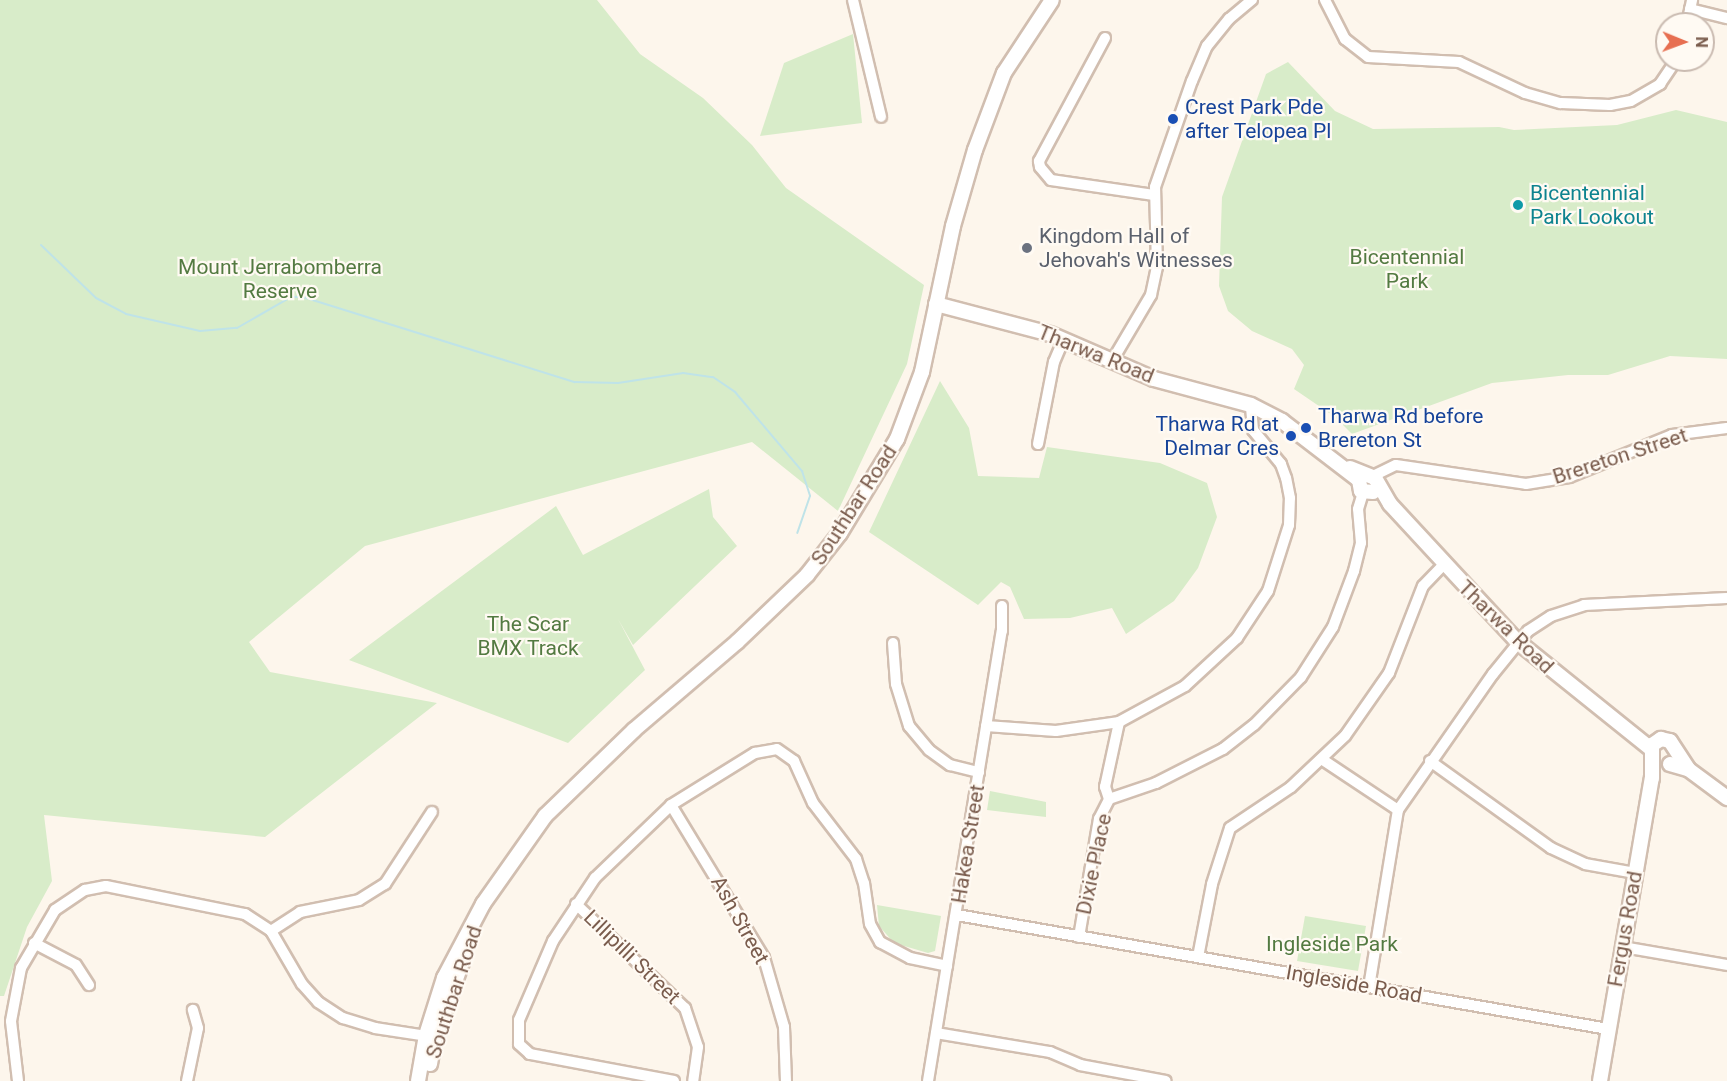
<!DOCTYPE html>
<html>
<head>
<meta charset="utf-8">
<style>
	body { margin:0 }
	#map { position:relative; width:1727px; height:1081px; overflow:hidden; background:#fdf6ec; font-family:Roboto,sans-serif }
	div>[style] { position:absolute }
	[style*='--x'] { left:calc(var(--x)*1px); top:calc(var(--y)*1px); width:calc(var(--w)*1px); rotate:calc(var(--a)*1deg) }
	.green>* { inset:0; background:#d8ecc9 }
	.stream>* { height:2px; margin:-1px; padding:0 1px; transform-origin:1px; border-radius:1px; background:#bfe3e8 }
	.roads { filter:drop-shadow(2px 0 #d1beb0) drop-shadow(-2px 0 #d1beb0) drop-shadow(0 2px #d1beb0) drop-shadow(0 -2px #d1beb0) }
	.street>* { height:10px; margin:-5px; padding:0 5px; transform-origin:5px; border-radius:5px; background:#fff }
	.secondary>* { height:14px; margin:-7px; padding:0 7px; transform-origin:7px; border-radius:7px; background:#fff }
	.dots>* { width:16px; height:16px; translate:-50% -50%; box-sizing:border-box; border:3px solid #fffaf3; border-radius:50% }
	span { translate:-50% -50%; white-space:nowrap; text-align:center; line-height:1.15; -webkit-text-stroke:4.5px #fffaf3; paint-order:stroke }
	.transit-label { font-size:21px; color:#164399 }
	.left { translate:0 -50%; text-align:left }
	.right { translate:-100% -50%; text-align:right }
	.culture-label { font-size:21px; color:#0d838f }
	.worship-label { font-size:21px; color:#5b616d }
	.park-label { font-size:21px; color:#537a41 }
	.street-label { font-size:21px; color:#7a5c4d }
	.north { position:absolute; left:1655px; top:12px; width:60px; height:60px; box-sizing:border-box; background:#fffaf3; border:2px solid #cabbb1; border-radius:50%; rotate:91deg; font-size:16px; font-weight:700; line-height:24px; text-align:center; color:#7a5c4d }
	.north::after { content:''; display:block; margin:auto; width:21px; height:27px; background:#e76f51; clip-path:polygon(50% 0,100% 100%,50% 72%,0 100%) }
</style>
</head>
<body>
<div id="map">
	<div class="green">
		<i style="clip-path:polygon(0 0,597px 0,640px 54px,703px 98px,752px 145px,786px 188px,924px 285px,907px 364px,838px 511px,752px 442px,365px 546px,249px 642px,270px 672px,437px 703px,265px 837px,44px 815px,52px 881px,27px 927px,4px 996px,0 996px)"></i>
		<i style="clip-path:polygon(853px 34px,862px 123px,760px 136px,784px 63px)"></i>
		<i style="clip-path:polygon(1288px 62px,1335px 111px,1373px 129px,1499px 127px,1514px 130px,1617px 125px,1676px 110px,1727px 122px,1727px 359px,1670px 356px,1608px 375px,1568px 375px,1492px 383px,1352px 434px,1335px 417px,1294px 389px,1304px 365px,1292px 349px,1252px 331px,1228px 311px,1219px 286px,1222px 197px,1266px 74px)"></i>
		<i style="clip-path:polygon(940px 381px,969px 428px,978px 476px,1039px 478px,1047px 447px,1160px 463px,1207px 483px,1217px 517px,1198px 568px,1174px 601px,1126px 634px,1112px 608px,1070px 618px,1024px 619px,1010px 587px,1001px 582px,978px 605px,869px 532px)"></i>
		<i style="clip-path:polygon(709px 489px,713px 517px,737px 546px,633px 645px,618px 619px,645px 670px,568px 743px,349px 660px,556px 506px,583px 555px)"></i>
		<i style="clip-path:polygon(990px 791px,1046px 802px,1046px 817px,987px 810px)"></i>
		<i style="clip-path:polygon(877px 905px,941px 916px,935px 951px,928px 953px,894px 943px,879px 926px)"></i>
		<i style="clip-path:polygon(1305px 916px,1366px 926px,1358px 971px,1297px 961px)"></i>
	</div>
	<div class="stream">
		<i style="--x:41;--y:245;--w:76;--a:43.9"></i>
		<i style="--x:96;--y:298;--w:34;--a:28"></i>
		<i style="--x:126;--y:314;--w:76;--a:12.9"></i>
		<i style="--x:200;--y:331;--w:37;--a:-5"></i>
		<i style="--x:237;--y:328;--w:62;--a:-29.9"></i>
		<i style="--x:291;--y:297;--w:12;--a:0"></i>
		<i style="--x:303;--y:297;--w:285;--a:17.4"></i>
		<i style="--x:575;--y:382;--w:43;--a:1.3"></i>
		<i style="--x:618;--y:383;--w:66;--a:-8.7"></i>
		<i style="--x:683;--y:373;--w:30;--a:8"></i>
		<i style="--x:713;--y:377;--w:27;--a:34"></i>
		<i style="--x:735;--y:392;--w:104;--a:49.7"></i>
		<i style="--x:802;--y:471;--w:26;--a:72"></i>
		<i style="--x:810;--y:496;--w:39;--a:109"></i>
	</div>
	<div class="roads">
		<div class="street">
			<i style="--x:853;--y:0;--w:120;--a:76.5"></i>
			<i style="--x:1325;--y:0;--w:44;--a:62.9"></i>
			<i style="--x:1345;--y:39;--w:29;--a:38"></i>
			<i style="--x:1368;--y:57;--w:91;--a:3.1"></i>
			<i style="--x:1459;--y:62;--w:73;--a:25.2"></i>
			<i style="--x:1525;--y:93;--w:37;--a:16"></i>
			<i style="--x:1561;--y:103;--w:49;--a:2.3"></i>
			<i style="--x:1610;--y:105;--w:21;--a:-11"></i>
			<i style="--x:1631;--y:101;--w:34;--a:-30"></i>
			<i style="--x:1660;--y:84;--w:29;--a:-56"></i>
			<i style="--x:1690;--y:9;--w:38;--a:14"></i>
			<i style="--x:1687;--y:24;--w:25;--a:-78"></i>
			<i style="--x:1105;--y:38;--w:140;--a:118.2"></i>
			<i style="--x:1039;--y:161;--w:6;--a:81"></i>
			<i style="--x:1040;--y:167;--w:17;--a:50"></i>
			<i style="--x:1051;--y:180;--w:104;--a:8.3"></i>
			<i style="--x:1112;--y:361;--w:77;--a:-59.4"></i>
			<i style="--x:1151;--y:295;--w:29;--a:-78"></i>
			<i style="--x:1157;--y:267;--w:80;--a:-91.4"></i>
			<i style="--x:1155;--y:187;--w:112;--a:-70.8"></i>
			<i style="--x:1192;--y:81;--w:38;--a:-67"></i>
			<i style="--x:1207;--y:46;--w:35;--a:-51"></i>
			<i style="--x:1229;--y:19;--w:30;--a:-40"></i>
			<i style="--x:1038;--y:444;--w:84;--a:-79"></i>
			<i style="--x:1054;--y:362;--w:25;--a:-67"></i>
			<i style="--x:1373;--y:476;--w:25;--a:-26"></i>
			<i style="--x:1396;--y:465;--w:131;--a:8.3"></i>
			<i style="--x:1526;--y:484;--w:44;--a:-9.2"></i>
			<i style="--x:1569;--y:477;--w:111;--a:-22.2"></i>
			<i style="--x:1672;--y:435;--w:55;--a:-7.3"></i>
			<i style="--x:893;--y:643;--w:41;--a:85.8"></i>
			<i style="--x:896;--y:684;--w:44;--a:72.8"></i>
			<i style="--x:909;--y:726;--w:31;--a:50"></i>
			<i style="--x:929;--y:750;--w:26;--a:36"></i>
			<i style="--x:950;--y:765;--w:30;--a:14"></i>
			<i style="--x:986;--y:726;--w:70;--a:4.1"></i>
			<i style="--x:1056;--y:731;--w:64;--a:-8.1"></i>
			<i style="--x:1119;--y:722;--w:75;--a:-28.6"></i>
			<i style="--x:1185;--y:686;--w:71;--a:-42.7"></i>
			<i style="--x:1237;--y:638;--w:56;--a:-56.6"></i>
			<i style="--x:1268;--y:591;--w:69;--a:-72.3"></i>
			<i style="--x:1289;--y:525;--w:27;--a:-88"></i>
			<i style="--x:1290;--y:498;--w:20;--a:-101"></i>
			<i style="--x:1286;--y:478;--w:15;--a:-110"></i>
			<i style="--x:1281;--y:464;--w:44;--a:-129.5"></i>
			<i style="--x:1253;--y:430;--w:25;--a:-95"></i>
			<i style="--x:1323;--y:760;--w:90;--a:33.7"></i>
			<i style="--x:1430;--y:761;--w:149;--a:35.7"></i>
			<i style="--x:1551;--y:848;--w:38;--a:25"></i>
			<i style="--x:1585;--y:864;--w:51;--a:10.2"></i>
			<i style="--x:1109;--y:799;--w:50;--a:-18.8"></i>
			<i style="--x:1156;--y:783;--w:75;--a:-26.9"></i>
			<i style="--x:1223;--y:749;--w:39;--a:-38"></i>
			<i style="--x:1254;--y:725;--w:67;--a:-45.6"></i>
			<i style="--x:1301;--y:677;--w:59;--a:-57.4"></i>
			<i style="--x:1333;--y:627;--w:60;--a:-69.4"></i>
			<i style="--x:1354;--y:571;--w:29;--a:-76"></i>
			<i style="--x:1361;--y:543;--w:34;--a:-95"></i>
			<i style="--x:1358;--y:509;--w:17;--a:-73"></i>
			<i style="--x:671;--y:805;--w:179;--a:58.7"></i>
			<i style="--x:764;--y:958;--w:72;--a:73.8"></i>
			<i style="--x:784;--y:1027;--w:54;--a:87.9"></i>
			<i style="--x:576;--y:904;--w:151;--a:43.7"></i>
			<i style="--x:685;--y:1008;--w:41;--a:71.6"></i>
			<i style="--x:698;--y:1047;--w:34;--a:98"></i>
			<i style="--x:957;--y:915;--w:661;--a:9.93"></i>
			<i style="--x:271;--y:931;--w:35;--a:-33"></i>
			<i style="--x:300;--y:912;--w:60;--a:-11.5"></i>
			<i style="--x:359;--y:900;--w:31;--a:-32"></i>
			<i style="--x:385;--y:884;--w:86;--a:-56.9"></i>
			<i style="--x:1079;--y:937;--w:120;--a:-80.4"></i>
			<i style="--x:1099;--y:819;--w:22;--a:-63"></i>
			<i style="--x:1109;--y:799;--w:13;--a:-108"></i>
			<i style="--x:1105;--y:787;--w:66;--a:-77.8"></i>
			<i style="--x:34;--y:943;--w:47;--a:27.6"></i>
			<i style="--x:76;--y:965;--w:24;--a:57"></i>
			<i style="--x:1623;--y:947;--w:106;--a:9.8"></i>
			<i style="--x:1198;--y:957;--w:74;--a:-79.1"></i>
			<i style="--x:1212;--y:884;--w:59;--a:-72.2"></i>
			<i style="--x:1230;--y:828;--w:73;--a:-33.9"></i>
			<i style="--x:1291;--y:787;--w:74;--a:-43.4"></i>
			<i style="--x:1345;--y:736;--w:77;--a:-55.1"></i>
			<i style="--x:1389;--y:673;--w:93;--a:-68.7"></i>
			<i style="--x:1423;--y:586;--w:29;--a:-46"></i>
			<i style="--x:1369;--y:987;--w:179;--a:-80.7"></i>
			<i style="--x:1398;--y:810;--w:166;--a:-55.1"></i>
			<i style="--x:1493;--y:674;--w:55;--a:-50.9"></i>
			<i style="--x:1528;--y:631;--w:27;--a:-33"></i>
			<i style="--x:1551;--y:616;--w:35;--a:-18"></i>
			<i style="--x:1584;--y:605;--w:143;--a:-2.8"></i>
			<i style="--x:936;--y:1033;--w:116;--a:9.5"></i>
			<i style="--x:1050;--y:1052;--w:33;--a:23"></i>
			<i style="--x:1080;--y:1065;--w:87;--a:10.5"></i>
			<i style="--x:18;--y:1081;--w:60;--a:-96.7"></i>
			<i style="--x:11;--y:1021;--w:54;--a:-79.3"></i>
			<i style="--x:21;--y:968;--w:67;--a:-59.6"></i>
			<i style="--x:55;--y:910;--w:36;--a:-34"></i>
			<i style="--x:85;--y:890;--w:21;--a:-11"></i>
			<i style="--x:106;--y:886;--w:142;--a:11.4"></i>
			<i style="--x:245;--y:914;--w:31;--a:33"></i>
			<i style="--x:271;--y:931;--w:61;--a:59.7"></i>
			<i style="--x:302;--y:984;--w:24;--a:48"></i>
			<i style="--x:318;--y:1002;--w:30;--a:33"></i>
			<i style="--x:343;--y:1018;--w:34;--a:17"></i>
			<i style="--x:375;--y:1028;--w:60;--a:8.7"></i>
			<i style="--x:187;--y:1081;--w:54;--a:-78.3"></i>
			<i style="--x:198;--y:1028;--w:19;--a:-106"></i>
			<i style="--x:674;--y:1081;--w:147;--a:-169.4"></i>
			<i style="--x:530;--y:1054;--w:15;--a:-138"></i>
			<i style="--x:519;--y:1044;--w:24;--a:-90"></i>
			<i style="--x:519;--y:1020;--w:86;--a:-66.7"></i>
			<i style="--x:553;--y:941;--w:76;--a:-56.3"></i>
			<i style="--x:595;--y:878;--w:105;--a:-43.8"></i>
			<i style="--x:671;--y:805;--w:99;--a:-31.8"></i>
			<i style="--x:755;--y:753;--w:22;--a:-10"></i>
			<i style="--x:777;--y:749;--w:21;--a:35"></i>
			<i style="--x:794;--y:761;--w:46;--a:65.7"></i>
			<i style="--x:813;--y:803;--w:71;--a:52.5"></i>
			<i style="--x:856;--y:859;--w:25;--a:72"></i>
			<i style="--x:864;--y:883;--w:41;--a:81.7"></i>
			<i style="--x:870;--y:924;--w:21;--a:61"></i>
			<i style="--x:880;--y:942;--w:34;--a:28"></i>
			<i style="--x:910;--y:958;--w:38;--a:12"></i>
			<i style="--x:928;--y:1081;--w:456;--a:-80.7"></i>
			<i style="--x:1002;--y:631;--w:25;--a:-90"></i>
		</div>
		<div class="secondary">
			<i style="--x:936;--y:304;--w:118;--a:14.7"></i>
			<i style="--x:1050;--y:334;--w:113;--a:23.4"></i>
			<i style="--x:1154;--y:379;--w:100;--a:15"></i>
			<i style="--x:1251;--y:405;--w:35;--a:27"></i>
			<i style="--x:1282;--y:421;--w:97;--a:37.5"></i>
			<i style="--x:1350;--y:468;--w:27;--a:22"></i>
			<i style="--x:1375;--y:478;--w:30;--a:60"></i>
			<i style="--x:1390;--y:504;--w:188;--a:47.2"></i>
			<i style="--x:1518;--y:642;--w:169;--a:38.8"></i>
			<i style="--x:1359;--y:480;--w:11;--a:80"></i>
			<i style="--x:1361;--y:491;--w:12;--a:5"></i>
			<i style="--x:1670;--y:764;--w:19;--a:16"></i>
			<i style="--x:1688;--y:769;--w:49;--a:36.6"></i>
			<i style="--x:430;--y:1064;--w:27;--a:-80"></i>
			<i style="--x:435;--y:1037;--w:85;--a:-70.1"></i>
			<i style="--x:418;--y:1081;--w:47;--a:-80.1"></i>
			<i style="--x:426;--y:1035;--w:60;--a:-72.5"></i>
			<i style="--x:444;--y:978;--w:84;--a:-62.2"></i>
			<i style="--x:483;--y:904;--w:108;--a:-54.8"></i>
			<i style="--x:545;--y:816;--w:124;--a:-44"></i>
			<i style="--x:634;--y:730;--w:135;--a:-40.5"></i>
			<i style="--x:737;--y:642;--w:97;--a:-43.7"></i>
			<i style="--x:807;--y:575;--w:53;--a:-51.8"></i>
			<i style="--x:840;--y:533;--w:110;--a:-58.8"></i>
			<i style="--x:897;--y:439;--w:72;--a:-69.5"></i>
			<i style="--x:922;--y:372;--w:149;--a:-78"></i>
			<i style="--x:953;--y:226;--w:79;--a:-73.9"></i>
			<i style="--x:975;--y:150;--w:82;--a:-69.4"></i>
			<i style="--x:1004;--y:73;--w:87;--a:-56.7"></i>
			<i style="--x:1600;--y:1081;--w:307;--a:-80.3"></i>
			<i style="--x:1652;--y:778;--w:33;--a:-90"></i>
			<i style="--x:1652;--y:745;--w:11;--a:-34"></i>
			<i style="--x:1661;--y:739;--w:9;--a:13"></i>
			<i style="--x:1670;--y:741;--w:33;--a:57"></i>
		</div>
	</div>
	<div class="dots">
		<i style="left:1173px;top:119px;background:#1a4fb4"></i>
		<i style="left:1518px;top:205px;background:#0f9aa8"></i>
		<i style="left:1027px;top:248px;background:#6b7280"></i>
		<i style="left:1306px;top:428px;background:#1a4fb4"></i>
		<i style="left:1291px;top:436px;background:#1a4fb4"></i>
	</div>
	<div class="transit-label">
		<span class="left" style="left:1185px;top:119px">Crest Park Pde<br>after Telopea Pl</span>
		<span class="left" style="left:1318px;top:428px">Tharwa Rd before<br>Brereton St</span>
		<span class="right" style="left:1279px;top:436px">Tharwa Rd at<br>Delmar Cres</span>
	</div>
	<div class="culture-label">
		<span class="left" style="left:1530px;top:205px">Bicentennial<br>Park Lookout</span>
	</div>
	<div class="worship-label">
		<span class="left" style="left:1039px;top:248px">Kingdom Hall of<br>Jehovah's Witnesses</span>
	</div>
	<div class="park-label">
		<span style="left:1407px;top:269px">Bicentennial<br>Park</span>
		<span style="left:280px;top:279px">Mount Jerrabomberra<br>Reserve</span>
		<span style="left:528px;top:636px">The Scar<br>BMX Track</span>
		<span style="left:1332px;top:944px">Ingleside Park</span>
	</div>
	<div class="street-label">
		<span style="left:1096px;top:354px;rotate:22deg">Tharwa Road</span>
		<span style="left:1620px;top:456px;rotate:-18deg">Brereton Street</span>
		<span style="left:854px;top:505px;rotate:-57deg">Southbar Road</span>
		<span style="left:1506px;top:627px;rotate:44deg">Tharwa Road</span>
		<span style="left:968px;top:844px;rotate:-81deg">Hakea Street</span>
		<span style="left:1094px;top:864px;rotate:-78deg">Dixie Place</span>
		<span style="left:740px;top:920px;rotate:61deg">Ash Street</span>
		<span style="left:1625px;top:929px;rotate:-80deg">Fergus Road</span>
		<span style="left:632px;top:957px;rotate:44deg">Lillipilli Street</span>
		<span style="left:1354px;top:984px;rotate:10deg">Ingleside Road</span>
		<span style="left:454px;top:992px;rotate:-72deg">Southbar Road</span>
	</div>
	<div class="north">N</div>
</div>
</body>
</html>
